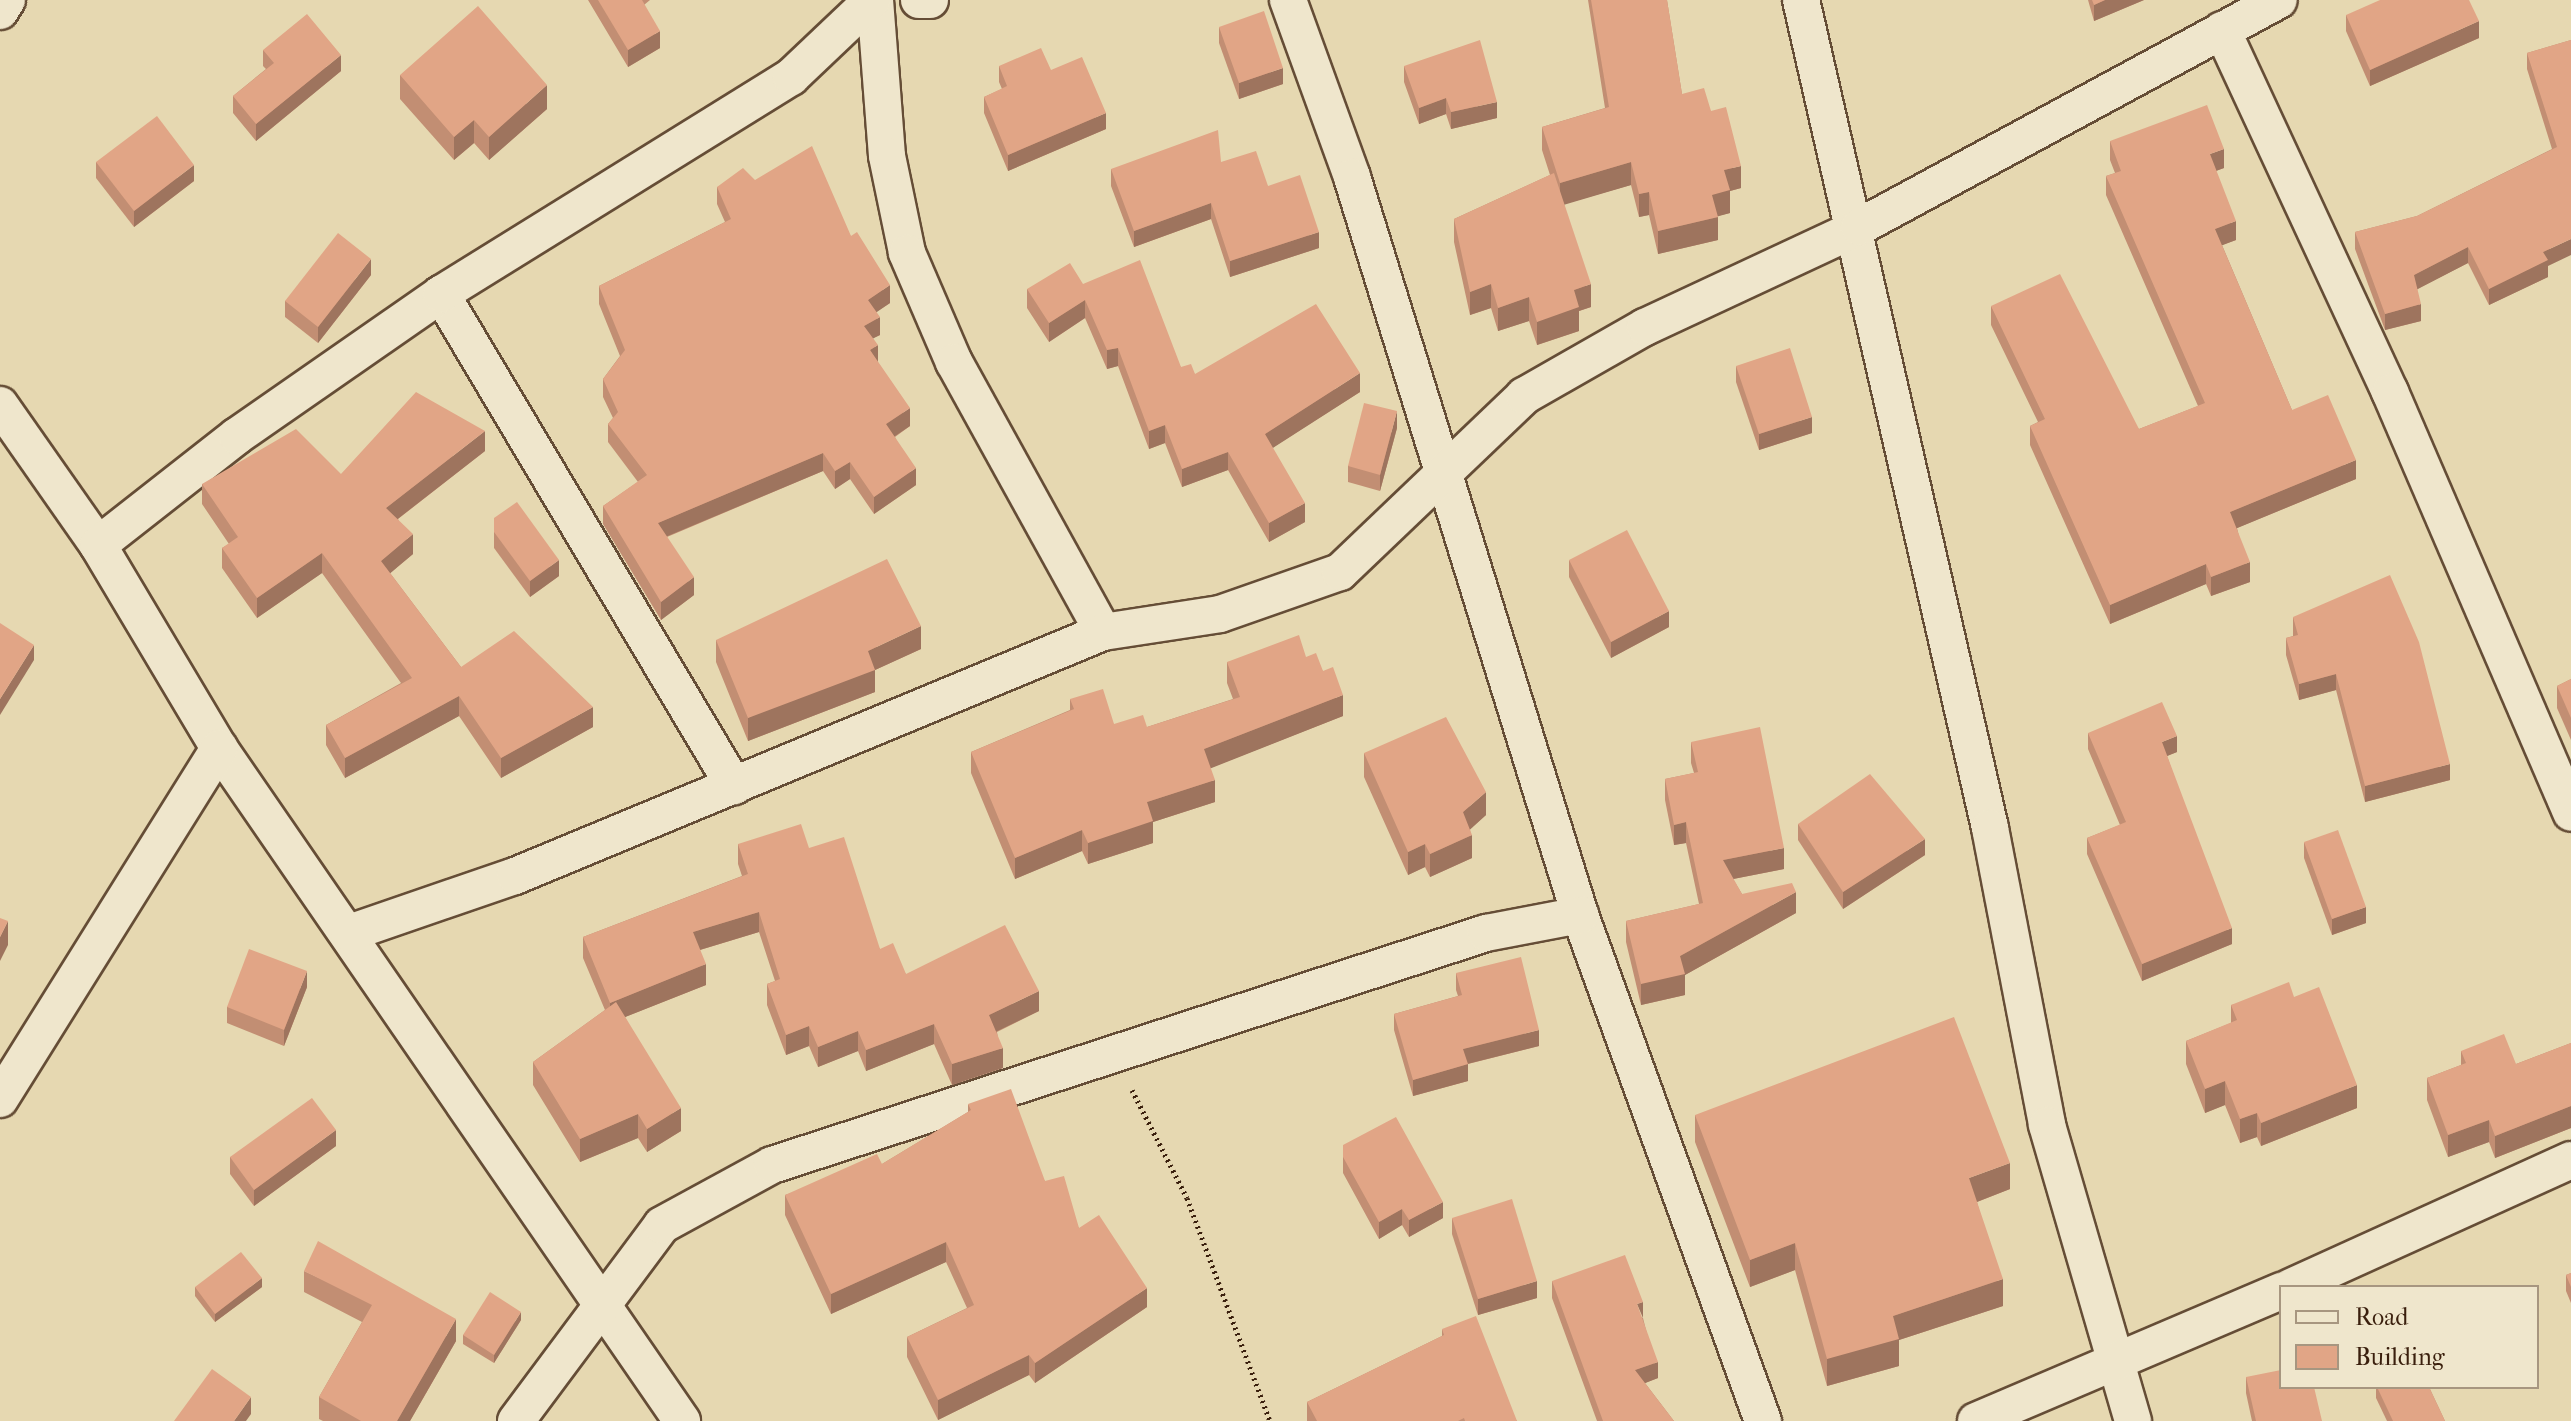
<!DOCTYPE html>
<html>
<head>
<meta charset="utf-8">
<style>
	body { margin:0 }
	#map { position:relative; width:2571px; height:1421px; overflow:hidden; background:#e6d8b1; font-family:"IM FELL French Canon",serif }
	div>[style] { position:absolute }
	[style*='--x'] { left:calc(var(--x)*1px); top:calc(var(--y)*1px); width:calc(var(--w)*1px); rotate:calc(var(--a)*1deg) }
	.path>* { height:5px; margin-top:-2.5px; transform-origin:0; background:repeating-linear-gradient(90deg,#3a1f0d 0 2px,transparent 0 6px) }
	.roads { filter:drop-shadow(2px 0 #654d36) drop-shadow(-2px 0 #654d36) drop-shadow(0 2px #654d36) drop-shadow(0 -2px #654d36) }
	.minor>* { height:36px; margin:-18px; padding:0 18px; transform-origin:18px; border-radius:18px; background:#efe6cc }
	.wall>* { inset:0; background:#c28e73 }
	.shaded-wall>* { inset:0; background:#9e745e }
	.building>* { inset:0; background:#e1a586 }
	span { translate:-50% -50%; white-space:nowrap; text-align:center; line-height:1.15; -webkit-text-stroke:8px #efe6cc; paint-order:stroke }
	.legend { position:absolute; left:2279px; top:1285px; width:260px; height:104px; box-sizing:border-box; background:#efe6cc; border:2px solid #a79680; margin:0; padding:10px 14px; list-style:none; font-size:24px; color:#3a1f0d }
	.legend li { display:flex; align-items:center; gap:16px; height:40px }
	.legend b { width:40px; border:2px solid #a79680 }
</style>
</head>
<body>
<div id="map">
	<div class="path">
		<i style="--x:1132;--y:1090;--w:121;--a:63"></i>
		<i style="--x:1187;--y:1198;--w:238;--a:69.6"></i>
	</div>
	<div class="roads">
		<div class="minor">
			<i style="--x:875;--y:0;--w:156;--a:85.6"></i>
			<i style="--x:887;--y:156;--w:99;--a:78.3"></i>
			<i style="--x:907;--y:253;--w:119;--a:66.7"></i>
			<i style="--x:954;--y:362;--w:308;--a:61.1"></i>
			<i style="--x:919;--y:0;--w:11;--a:0"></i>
			<i style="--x:1288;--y:0;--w:188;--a:70.1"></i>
			<i style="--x:1352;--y:177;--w:772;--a:72.83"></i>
			<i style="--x:1580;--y:915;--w:538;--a:70.12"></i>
			<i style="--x:1801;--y:0;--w:849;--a:77.14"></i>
			<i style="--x:1990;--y:828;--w:302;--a:79.1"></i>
			<i style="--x:2047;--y:1125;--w:308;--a:73.8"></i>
			<i style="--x:0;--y:11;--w:13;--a:-58"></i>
			<i style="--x:2222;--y:30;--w:399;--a:65.1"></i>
			<i style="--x:2390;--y:392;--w:458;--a:66.7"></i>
			<i style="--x:441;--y:294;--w:573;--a:59.22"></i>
			<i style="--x:0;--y:405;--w:171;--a:55"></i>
			<i style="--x:98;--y:545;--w:236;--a:59.2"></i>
			<i style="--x:219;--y:748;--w:817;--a:55.47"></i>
			<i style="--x:98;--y:545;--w:177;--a:-38.1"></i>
			<i style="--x:237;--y:436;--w:249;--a:-34.8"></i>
			<i style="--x:441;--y:294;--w:412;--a:-31.8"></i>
			<i style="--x:791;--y:77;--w:112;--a:-43.5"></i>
			<i style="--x:349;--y:933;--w:176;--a:-19"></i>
			<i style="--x:515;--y:876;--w:637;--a:-22.54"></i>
			<i style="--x:1103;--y:632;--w:118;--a:-8.7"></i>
			<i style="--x:1220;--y:614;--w:127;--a:-19.3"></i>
			<i style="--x:1340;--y:572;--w:255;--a:-43.7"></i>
			<i style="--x:1524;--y:396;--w:139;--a:-29.7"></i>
			<i style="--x:1645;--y:327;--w:236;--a:-25"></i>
			<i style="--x:1859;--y:227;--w:477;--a:-28.4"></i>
			<i style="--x:0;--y:1099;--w:414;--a:-58"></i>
			<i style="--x:2291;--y:1287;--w:307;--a:-24.4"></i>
			<i style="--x:516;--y:1421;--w:244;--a:-53.3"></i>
			<i style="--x:662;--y:1225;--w:125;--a:-28.6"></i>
			<i style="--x:772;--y:1165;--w:751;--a:-18"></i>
			<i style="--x:1486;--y:933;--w:96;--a:-10.8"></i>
			<i style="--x:1976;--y:1421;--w:332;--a:-23.1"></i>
		</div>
	</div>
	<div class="wall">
		<i style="clip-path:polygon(588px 0,650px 0,644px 5px,660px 48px,628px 67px)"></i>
		<i style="clip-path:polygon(1588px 0,1667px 0,1682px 94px,1711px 111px,1741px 188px,1730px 191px,1730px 213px,1717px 216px,1718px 240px,1658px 254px,1649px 215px,1639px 217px,1631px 185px,1564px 204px,1591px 307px,1579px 311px,1579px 331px,1537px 345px,1529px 321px,1498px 331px,1491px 308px,1470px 315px,1454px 242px,1454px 219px,1550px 175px,1542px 150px,1542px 127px,1605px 108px)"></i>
		<i style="clip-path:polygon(2088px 0,2144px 0,2094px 21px)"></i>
		<i style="clip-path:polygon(2346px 15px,2479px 38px,2370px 86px,2346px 31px)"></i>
		<i style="clip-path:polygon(1219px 27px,1283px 84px,1239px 99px,1219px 43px)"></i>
		<i style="clip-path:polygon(2571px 40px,2548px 266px,2548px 277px,2489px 305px,2468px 263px,2417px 289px,2421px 321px,2385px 330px,2355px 249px,2355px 232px,2417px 216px,2552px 149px,2527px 69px,2527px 53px)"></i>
		<i style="clip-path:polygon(263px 50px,341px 71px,256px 141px,233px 113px,233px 96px,266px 69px,263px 66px)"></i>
		<i style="clip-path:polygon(999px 66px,1051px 70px,1106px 129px,1008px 171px,984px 113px,984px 97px,1002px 89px,999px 82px)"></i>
		<i style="clip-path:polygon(1404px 66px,1497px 118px,1451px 129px,1446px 114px,1419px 124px,1404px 82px)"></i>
		<i style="clip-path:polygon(400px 75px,547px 109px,489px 160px,474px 143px,454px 160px,400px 99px)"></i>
		<i style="clip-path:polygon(2110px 141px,2224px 168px,2216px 171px,2236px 240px,2222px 245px,2292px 410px,2356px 479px,2237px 528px,2250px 582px,2211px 596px,2206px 584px,2110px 624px,2030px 445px,2030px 426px,2038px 422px,1991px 325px,1991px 306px,2139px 429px,2198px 406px,2106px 195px,2106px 176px,2115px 173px,2110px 160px)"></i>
		<i style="clip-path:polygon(96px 162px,194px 181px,134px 227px,96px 178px)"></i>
		<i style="clip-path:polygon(1221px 162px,1268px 186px,1319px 248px,1230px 277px,1211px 219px,1134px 247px,1111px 186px,1111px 169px)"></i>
		<i style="clip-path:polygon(755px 180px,851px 236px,890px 303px,876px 312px,880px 335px,873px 338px,878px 363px,910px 426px,895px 437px,916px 485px,874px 514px,850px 479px,835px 489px,823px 471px,667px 537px,694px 595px,661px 620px,603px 524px,603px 506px,638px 482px,608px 442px,608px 424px,613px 418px,603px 397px,603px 379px,620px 356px,599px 304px,599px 286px,725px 222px,717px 204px,717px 187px)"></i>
		<i style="clip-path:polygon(371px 275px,318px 343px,285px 317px,285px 301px)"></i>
		<i style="clip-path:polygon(1083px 284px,1181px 367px,1195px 374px,1360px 392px,1272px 448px,1305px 522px,1269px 542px,1228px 470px,1182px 487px,1165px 443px,1149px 449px,1118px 366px,1107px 369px,1085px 318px,1049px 342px,1027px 308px,1027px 289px)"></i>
		<i style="clip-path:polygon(1736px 366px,1812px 433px,1759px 450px,1736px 382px)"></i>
		<i style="clip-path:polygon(1397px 428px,1380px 491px,1348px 482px,1348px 466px)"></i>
		<i style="clip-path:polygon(485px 451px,398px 519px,413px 554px,390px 573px,461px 667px,593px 727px,501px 778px,459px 716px,345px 778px,326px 745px,326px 725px,401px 683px,322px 573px,257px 618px,222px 568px,222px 548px,229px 544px,202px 504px,202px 484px,341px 474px)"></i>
		<i style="clip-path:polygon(494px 518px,559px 576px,530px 597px,494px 548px)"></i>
		<i style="clip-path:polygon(1569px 560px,1669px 627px,1611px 658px,1569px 577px)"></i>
		<i style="clip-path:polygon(2293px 617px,2450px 780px,2365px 802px,2336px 690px,2299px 700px,2286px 655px,2286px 638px,2293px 636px)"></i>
		<i style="clip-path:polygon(716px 640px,921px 649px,875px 670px,875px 692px,748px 741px,716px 662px)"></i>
		<i style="clip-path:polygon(1306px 657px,1323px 671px,1343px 716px,1210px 768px,1215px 802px,1153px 822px,1153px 843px,1088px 864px,1082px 851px,1015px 879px,971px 773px,971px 752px,1070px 710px,1070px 699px,1114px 724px,1147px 727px,1233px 699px,1227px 683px,1227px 662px)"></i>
		<i style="clip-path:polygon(2571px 679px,2571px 740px,2557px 708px,2557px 686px)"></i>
		<i style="clip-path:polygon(2088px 733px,2177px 752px,2167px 756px,2232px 944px,2142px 981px,2087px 854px,2087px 838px,2120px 825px,2088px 749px)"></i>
		<i style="clip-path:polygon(1691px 742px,1784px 869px,1733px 879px,1742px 894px,1796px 913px,1685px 975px,1685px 995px,1641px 1005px,1626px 942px,1626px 921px,1699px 904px,1686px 843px,1674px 845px,1665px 800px,1665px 779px,1694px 773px,1691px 763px)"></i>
		<i style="clip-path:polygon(1364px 753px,1486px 815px,1470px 829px,1472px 858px,1430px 877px,1425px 867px,1408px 875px,1364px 777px)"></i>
		<i style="clip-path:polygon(1798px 824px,1925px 855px,1843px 909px,1798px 840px)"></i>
		<i style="clip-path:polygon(2304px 842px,2366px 923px,2332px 935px,2304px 858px)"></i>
		<i style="clip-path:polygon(738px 844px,809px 848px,880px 949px,906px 974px,1039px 1011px,997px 1032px,1003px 1068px,952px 1085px,934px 1044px,866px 1071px,858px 1051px,818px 1067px,809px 1046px,786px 1055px,767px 1005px,767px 984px,775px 981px,759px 932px,700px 950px,706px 985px,625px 1017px,681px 1131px,647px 1152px,638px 1138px,580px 1162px,533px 1085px,533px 1062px,605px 1010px,583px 958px,583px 937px,742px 876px,738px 864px)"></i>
		<i style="clip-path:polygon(1456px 973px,1539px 1046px,1468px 1064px,1468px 1081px,1413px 1096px,1394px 1030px,1394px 1014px,1458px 996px,1456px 990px)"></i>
		<i style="clip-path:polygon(307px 987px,284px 1046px,227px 1023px,227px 1007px)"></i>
		<i style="clip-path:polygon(2294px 997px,2357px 1108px,2261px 1146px,2257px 1137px,2240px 1143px,2225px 1105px,2205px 1113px,2186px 1064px,2186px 1041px,2231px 1023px,2231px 1005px)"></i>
		<i style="clip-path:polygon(2571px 1043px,2571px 1128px,2495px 1158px,2489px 1142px,2448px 1157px,2427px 1100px,2427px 1078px,2461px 1065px,2461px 1051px,2516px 1064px)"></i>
		<i style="clip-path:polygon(968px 1104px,1045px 1181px,1079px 1228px,1147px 1307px,1035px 1383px,1029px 1375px,938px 1420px,907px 1357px,907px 1337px,967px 1308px,946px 1262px,831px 1314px,785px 1215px,785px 1195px,882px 1164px,968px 1112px)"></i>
		<i style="clip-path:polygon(1695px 1115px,2010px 1189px,1977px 1202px,2003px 1306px,1899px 1340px,1899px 1366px,1827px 1386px,1795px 1270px,1750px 1287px,1695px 1142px)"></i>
		<i style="clip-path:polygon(1343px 1145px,1443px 1218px,1409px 1237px,1402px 1225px,1379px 1239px,1343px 1173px)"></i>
		<i style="clip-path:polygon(336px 1146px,254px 1206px,230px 1174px,230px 1157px)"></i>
		<i style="clip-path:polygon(1452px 1218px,1537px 1298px,1478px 1315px,1452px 1234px)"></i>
		<i style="clip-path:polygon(304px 1271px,456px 1341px,410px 1421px,323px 1421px,319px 1419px,319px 1397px,362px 1322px,304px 1292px)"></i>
		<i style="clip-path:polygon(2571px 1273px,2571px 1303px,2566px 1291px,2566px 1275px)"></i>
		<i style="clip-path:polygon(1552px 1281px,1643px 1318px,1658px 1378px,1645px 1383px,1674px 1421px,1597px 1421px,1552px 1298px)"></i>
		<i style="clip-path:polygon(195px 1287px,262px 1287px,215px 1322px,195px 1296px)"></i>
		<i style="clip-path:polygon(521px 1320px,494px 1363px,463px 1344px,463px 1335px)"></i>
		<i style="clip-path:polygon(1442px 1329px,1517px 1421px,1307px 1421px,1307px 1402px,1442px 1336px)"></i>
		<i style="clip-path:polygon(2246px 1377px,2322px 1421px,2252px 1421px,2246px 1393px)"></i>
		<i style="clip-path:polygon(2376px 1387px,2429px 1387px,2445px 1421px,2387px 1421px,2376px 1398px)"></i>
	</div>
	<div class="shaded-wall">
		<i style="clip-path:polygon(2105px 0,2144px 0,2094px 21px,2094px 5px)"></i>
		<i style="clip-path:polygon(2479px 21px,2479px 38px,2370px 86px,2370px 70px)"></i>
		<i style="clip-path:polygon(660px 31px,660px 48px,628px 67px,628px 50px)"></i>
		<i style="clip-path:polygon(341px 55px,341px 71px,256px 141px,256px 124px)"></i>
		<i style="clip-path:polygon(1283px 68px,1283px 84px,1239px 99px,1239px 83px)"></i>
		<i style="clip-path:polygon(547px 85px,547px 109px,489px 160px,489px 137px)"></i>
		<i style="clip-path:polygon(1446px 98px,1446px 114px,1419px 124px,1419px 108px)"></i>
		<i style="clip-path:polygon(1497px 102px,1497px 118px,1451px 129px,1451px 112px)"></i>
		<i style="clip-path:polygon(1106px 113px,1106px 129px,1008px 171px,1008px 155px)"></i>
		<i style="clip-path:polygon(474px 120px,474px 143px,454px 160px,454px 137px)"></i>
		<i style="clip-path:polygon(2224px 149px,2224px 168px,2210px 173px,2210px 154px)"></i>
		<i style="clip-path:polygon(1631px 162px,1631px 185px,1560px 206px,1560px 183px)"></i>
		<i style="clip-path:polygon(194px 165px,194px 181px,134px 227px,134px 211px)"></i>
		<i style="clip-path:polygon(1741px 166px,1741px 188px,1730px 191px,1730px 213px,1712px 218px,1712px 195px,1724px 170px)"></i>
		<i style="clip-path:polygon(1649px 192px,1649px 215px,1639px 217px,1639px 194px)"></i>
		<i style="clip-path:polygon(1211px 203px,1211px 219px,1134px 247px,1134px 231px)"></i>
		<i style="clip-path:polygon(1718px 217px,1718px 240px,1658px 254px,1658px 231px)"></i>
		<i style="clip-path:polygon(2236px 221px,2236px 240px,2215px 248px,2215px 229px)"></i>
		<i style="clip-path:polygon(1319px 232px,1319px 248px,1230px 277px,1230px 261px)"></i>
		<i style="clip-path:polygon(2571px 239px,2571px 255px,2548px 266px,2548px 277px,2489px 305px,2489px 289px,2543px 252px)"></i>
		<i style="clip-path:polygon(2468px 247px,2468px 263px,2414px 291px,2414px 275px)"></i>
		<i style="clip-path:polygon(371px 259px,371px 275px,318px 343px,318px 327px)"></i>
		<i style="clip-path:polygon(1491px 284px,1491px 308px,1470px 315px,1470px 292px)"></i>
		<i style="clip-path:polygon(1591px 284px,1591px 307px,1579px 311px,1579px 331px,1537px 345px,1537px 322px,1574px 290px)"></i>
		<i style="clip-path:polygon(890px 285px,890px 303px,868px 318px,868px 300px)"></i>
		<i style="clip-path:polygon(1529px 297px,1529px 321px,1498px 331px,1498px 308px)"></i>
		<i style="clip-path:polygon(1085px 300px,1085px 318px,1049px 342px,1049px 323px)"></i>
		<i style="clip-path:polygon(2421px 304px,2421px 321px,2385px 330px,2385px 314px)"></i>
		<i style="clip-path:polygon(880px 317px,880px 335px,864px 343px,864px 326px)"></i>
		<i style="clip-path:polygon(878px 345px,878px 363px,870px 350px)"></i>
		<i style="clip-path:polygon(1118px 348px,1118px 366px,1107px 369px,1107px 350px)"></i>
		<i style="clip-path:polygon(1360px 373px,1360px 392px,1265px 453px,1265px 434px)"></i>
		<i style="clip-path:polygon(910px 408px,910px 426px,886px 442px,886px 424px)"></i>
		<i style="clip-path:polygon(1397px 411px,1397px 428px,1380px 491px,1380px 475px)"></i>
		<i style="clip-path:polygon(1812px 417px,1812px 433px,1759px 450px,1759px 434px)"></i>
		<i style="clip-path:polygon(1165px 425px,1165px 443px,1149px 449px,1149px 431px)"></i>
		<i style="clip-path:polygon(485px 431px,485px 451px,386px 528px,386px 508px)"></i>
		<i style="clip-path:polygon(1228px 452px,1228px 470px,1182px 487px,1182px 469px)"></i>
		<i style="clip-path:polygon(823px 453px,823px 471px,658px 540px,658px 523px)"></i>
		<i style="clip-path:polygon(2356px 460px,2356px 479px,2230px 531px,2230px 512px)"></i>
		<i style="clip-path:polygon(850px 462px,850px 479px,835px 489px,835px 471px)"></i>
		<i style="clip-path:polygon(916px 468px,916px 485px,874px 514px,874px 497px)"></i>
		<i style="clip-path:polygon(1305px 503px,1305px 522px,1269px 542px,1269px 523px)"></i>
		<i style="clip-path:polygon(413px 534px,413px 554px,381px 581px,381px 561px)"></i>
		<i style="clip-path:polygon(322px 553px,322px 573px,257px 618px,257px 598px)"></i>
		<i style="clip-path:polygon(559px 560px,559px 576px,530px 597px,530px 581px)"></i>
		<i style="clip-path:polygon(2250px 562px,2250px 582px,2211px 596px,2211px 577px)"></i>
		<i style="clip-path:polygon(2206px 564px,2206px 584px,2110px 624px,2110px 605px)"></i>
		<i style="clip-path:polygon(694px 577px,694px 595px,661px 620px,661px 602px)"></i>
		<i style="clip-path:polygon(1669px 611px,1669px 627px,1611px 658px,1611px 642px)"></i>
		<i style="clip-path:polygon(921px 626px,921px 649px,875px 670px,875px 692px,748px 741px,748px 718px,868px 651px)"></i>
		<i style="clip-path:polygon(34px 645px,34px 660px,0 715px,0 699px)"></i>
		<i style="clip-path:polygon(2336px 674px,2336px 690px,2299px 700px,2299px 684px)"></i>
		<i style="clip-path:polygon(1343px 695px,1343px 716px,1204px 771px,1204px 749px)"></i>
		<i style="clip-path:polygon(459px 696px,459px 716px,345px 778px,345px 758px)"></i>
		<i style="clip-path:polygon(593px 707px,593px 727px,501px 778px,501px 758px)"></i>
		<i style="clip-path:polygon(2177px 736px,2177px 752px,2162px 758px,2162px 742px)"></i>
		<i style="clip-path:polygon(2450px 764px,2450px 780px,2365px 802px,2365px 786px)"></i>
		<i style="clip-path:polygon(1215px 780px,1215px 802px,1153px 822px,1153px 843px,1088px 864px,1088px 843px,1147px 802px)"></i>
		<i style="clip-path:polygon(1486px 792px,1486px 815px,1463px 836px,1463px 812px)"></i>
		<i style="clip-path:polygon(1686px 822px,1686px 843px,1674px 845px,1674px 825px)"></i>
		<i style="clip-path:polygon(1082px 830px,1082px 851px,1015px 879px,1015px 858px)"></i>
		<i style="clip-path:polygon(1472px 835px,1472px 858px,1430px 877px,1430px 854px)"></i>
		<i style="clip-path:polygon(1925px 839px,1925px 855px,1843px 909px,1843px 892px)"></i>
		<i style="clip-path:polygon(1425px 844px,1425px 867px,1408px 875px,1408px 852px)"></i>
		<i style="clip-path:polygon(1784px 848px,1784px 869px,1723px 881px,1723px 860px)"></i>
		<i style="clip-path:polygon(1796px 892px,1796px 913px,1685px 975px,1685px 995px,1641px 1005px,1641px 984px,1680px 956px)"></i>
		<i style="clip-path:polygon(2366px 907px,2366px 923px,2332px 935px,2332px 919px)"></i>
		<i style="clip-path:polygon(759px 912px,759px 932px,693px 952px,693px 932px)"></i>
		<i style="clip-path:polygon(8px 921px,8px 945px,0 961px,0 937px)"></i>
		<i style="clip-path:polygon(2232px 928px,2232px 944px,2142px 981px,2142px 964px)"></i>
		<i style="clip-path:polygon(706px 964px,706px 985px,610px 1023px,610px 1003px)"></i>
		<i style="clip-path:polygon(307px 971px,307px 987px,284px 1046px,284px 1030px)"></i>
		<i style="clip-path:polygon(1039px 991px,1039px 1011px,989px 1035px,989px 1015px)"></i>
		<i style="clip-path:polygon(934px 1024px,934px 1044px,866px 1071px,866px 1050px)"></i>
		<i style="clip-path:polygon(809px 1026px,809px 1046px,786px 1055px,786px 1035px)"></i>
		<i style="clip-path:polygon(1539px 1030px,1539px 1046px,1463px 1065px,1463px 1049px)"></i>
		<i style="clip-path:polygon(858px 1031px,858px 1051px,818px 1067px,818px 1047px)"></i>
		<i style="clip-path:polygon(1003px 1048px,1003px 1068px,952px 1085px,952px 1064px)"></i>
		<i style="clip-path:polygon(1468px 1064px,1468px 1081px,1413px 1096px,1413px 1080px)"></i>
		<i style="clip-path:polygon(2225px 1081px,2225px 1105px,2205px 1113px,2205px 1089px)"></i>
		<i style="clip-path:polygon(2357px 1085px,2357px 1108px,2261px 1146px,2261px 1123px)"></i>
		<i style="clip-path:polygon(2571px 1106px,2571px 1128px,2495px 1158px,2495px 1136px)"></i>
		<i style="clip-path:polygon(681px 1108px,681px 1131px,647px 1152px,647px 1129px)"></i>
		<i style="clip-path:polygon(2257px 1113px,2257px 1137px,2240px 1143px,2240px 1119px)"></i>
		<i style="clip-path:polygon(638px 1114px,638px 1138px,580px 1162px,580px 1139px)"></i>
		<i style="clip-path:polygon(2489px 1120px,2489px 1142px,2448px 1157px,2448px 1135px)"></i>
		<i style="clip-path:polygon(336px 1130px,336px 1146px,254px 1206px,254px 1190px)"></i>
		<i style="clip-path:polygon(2010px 1163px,2010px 1189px,1969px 1205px,1969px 1178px)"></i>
		<i style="clip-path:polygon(1443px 1202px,1443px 1218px,1409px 1237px,1409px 1220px)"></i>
		<i style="clip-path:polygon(1402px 1209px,1402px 1225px,1379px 1239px,1379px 1222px)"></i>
		<i style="clip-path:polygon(946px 1242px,946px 1262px,831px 1314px,831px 1294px)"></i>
		<i style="clip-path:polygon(1795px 1243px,1795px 1270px,1750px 1287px,1750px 1260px)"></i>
		<i style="clip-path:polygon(262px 1278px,262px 1287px,215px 1322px,215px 1314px)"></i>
		<i style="clip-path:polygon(2003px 1279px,2003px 1306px,1899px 1340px,1899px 1366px,1827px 1386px,1827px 1359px,1893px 1316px)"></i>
		<i style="clip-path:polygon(1537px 1281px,1537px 1298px,1478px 1315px,1478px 1299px)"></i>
		<i style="clip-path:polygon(1147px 1288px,1147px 1307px,1035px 1383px,1035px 1363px)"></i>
		<i style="clip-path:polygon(1643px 1302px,1643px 1318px,1637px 1304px)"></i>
		<i style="clip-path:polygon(521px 1312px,521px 1320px,494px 1363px,494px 1355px)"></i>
		<i style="clip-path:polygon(456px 1319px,456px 1341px,410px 1421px,397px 1421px)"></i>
		<i style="clip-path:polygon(1029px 1355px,1029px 1375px,938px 1420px,938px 1400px)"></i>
		<i style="clip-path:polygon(1658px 1362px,1658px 1378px,1635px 1387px,1635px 1370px)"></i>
		<i style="clip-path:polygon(251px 1397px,251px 1414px,246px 1421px,234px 1421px)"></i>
	</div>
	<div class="building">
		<i style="clip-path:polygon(598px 0,642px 0,660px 31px,628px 50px)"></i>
		<i style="clip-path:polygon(1591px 0,1667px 0,1682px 94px,1704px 88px,1711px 111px,1726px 107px,1741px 166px,1724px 170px,1730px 190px,1712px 195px,1718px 217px,1658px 231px,1649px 192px,1639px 194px,1631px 162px,1560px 183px,1542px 127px,1609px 107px)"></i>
		<i style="clip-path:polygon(2092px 0,2105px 0,2094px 5px)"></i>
		<i style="clip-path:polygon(2380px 0,2469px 0,2479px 21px,2370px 70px,2346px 15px)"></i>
		<i style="clip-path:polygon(478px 6px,547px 85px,489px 137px,474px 120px,454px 137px,400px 75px)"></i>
		<i style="clip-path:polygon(1264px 11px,1283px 68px,1239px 83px,1219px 27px)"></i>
		<i style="clip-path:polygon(307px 14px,341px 55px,256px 124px,233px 96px,274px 63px,263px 50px)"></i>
		<i style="clip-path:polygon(1480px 40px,1497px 102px,1451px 112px,1446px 98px,1419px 108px,1404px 66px)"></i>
		<i style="clip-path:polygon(2571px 40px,2571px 239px,2543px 252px,2548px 260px,2489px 289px,2468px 247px,2414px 275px,2421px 304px,2385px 314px,2355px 232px,2417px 216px,2557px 147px,2527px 53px)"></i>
		<i style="clip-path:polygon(1041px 48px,1051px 70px,1082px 57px,1106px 113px,1008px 155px,984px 97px,1007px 86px,999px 66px)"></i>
		<i style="clip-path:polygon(2207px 105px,2224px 149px,2210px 154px,2236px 221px,2215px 229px,2292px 410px,2328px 395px,2356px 460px,2230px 512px,2250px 562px,2211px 577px,2206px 564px,2110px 605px,2030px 426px,2045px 419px,1991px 306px,2060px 274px,2139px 429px,2205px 403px,2106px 176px,2121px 171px,2110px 141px)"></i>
		<i style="clip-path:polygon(157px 116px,194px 165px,134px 211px,96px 162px)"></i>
		<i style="clip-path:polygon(1218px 130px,1221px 162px,1256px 151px,1268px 186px,1300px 175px,1319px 232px,1230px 261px,1211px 203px,1134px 231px,1111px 169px)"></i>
		<i style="clip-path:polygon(812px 146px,851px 236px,857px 232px,890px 285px,868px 300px,880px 317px,864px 326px,878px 345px,870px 350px,910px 408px,886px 424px,916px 468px,874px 497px,850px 462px,835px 471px,823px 453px,658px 523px,694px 577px,661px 602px,603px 506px,647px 475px,608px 424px,618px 412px,603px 379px,625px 350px,599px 286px,731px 219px,717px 187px,743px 168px,755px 180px)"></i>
		<i style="clip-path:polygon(1554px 173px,1591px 284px,1574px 290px,1579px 307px,1537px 322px,1529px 297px,1498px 308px,1491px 284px,1470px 292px,1454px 219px)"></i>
		<i style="clip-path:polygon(338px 233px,371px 259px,318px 327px,285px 301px)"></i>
		<i style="clip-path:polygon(1140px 260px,1181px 367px,1191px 364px,1195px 374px,1316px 304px,1360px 373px,1265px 434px,1305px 503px,1269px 523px,1228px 452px,1182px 469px,1165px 425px,1149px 431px,1118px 348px,1107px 350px,1085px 300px,1049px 323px,1027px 289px,1070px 263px,1083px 284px)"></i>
		<i style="clip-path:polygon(1790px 348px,1812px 417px,1759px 434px,1736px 366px)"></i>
		<i style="clip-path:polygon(416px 392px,485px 431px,386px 508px,413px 534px,381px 561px,461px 667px,514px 631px,593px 707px,501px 758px,459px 696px,345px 758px,326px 725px,412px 678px,322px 553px,257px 598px,222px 548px,238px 537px,202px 484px,296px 429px,341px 474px)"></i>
		<i style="clip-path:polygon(1364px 403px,1397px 411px,1380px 475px,1348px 466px)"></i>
		<i style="clip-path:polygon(517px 502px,559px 560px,530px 581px,494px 532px,494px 518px)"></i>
		<i style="clip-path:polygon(1627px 530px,1669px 611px,1611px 642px,1569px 560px)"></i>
		<i style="clip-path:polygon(887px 559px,921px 626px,868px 651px,875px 670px,748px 718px,716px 640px)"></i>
		<i style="clip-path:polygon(2390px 575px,2419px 642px,2450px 764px,2365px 786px,2336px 674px,2299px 684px,2286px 638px,2298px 635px,2293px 617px)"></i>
		<i style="clip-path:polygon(0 623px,34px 645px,0 699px)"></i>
		<i style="clip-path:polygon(1299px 635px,1306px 657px,1316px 653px,1323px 671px,1333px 667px,1343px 695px,1204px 749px,1215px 780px,1147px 802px,1153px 821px,1088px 843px,1082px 830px,1015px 858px,971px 752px,1074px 709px,1070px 699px,1103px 689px,1114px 724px,1143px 715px,1147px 727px,1240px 697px,1227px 662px)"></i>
		<i style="clip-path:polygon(2571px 679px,2571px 718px,2557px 686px)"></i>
		<i style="clip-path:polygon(2162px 702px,2177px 736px,2162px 742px,2232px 928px,2142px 964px,2087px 838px,2126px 822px,2088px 733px)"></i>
		<i style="clip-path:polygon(1446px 717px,1486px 792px,1463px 812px,1472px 835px,1430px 854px,1425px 844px,1408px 852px,1364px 753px)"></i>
		<i style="clip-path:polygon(1760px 727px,1784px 848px,1723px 860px,1742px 894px,1792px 883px,1796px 892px,1680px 956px,1685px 974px,1641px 984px,1626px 921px,1703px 903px,1686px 822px,1674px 825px,1665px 779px,1698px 772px,1691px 742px)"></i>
		<i style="clip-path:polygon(1870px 774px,1925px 839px,1843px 892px,1798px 824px)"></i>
		<i style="clip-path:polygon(801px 824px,809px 848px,844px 837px,880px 949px,893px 943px,906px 974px,1005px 925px,1039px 991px,989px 1015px,1003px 1048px,952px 1064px,934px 1024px,866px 1050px,858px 1031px,818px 1047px,809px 1026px,786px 1035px,767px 984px,780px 979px,759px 912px,693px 932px,706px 964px,610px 1003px,583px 937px,748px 874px,738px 844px)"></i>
		<i style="clip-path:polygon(2338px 830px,2366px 907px,2332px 919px,2304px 842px)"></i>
		<i style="clip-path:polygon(0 918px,8px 921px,0 937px)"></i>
		<i style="clip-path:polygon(249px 949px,307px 971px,284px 1030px,227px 1007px)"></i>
		<i style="clip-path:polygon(1521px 957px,1539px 1030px,1463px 1049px,1468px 1064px,1413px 1080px,1394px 1014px,1462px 995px,1456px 973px)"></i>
		<i style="clip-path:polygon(2289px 982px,2294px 997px,2319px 987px,2357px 1085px,2261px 1123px,2257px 1113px,2240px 1119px,2225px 1081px,2205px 1089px,2186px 1041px,2237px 1020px,2231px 1005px)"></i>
		<i style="clip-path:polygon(616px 1002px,681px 1108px,647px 1129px,638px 1114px,580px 1139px,533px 1062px)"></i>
		<i style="clip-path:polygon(1954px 1017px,2010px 1163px,1969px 1178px,2003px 1279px,1893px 1316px,1899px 1339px,1827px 1359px,1795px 1243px,1750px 1260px,1695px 1115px)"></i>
		<i style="clip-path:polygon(2504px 1034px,2516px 1064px,2571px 1043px,2571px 1106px,2495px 1136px,2489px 1120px,2448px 1135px,2427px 1078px,2466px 1063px,2461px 1051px)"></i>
		<i style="clip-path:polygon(1011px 1089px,1045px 1181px,1064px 1176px,1079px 1228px,1099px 1215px,1147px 1288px,1035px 1363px,1029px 1355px,938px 1400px,907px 1337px,974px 1305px,946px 1242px,831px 1294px,785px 1195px,877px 1154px,882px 1164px,971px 1110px,968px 1104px)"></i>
		<i style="clip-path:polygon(312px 1098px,336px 1130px,254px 1190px,230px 1157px)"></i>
		<i style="clip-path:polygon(1396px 1117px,1443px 1202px,1409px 1220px,1402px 1209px,1379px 1222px,1343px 1157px,1343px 1145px)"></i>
		<i style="clip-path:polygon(1512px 1199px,1537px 1281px,1478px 1299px,1452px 1218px)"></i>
		<i style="clip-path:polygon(318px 1241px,456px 1319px,397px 1421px,361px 1421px,319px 1397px,372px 1305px,304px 1271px)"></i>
		<i style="clip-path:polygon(241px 1252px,262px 1278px,215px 1314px,195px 1287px)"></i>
		<i style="clip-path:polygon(1625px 1255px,1643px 1302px,1637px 1304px,1658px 1362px,1635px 1370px,1674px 1421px,1603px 1421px,1552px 1281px)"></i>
		<i style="clip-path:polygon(2571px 1273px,2571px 1287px,2566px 1275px)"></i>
		<i style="clip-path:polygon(490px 1292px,521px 1312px,494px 1355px,463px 1335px)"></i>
		<i style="clip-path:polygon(1476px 1316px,1517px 1421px,1465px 1421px,1464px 1418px,1458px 1421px,1317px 1421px,1307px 1402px,1444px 1335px,1442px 1329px)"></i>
		<i style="clip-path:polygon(212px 1369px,251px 1397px,234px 1421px,174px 1421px)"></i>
		<i style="clip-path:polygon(2281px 1370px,2281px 1387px,2314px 1387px,2322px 1421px,2256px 1421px,2246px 1377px)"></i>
		<i style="clip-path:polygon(2377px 1387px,2429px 1387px,2445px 1421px,2393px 1421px)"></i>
	</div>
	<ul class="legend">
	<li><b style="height:10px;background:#efe6cc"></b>Road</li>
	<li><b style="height:22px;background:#e1a586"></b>Building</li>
	</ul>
</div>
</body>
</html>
